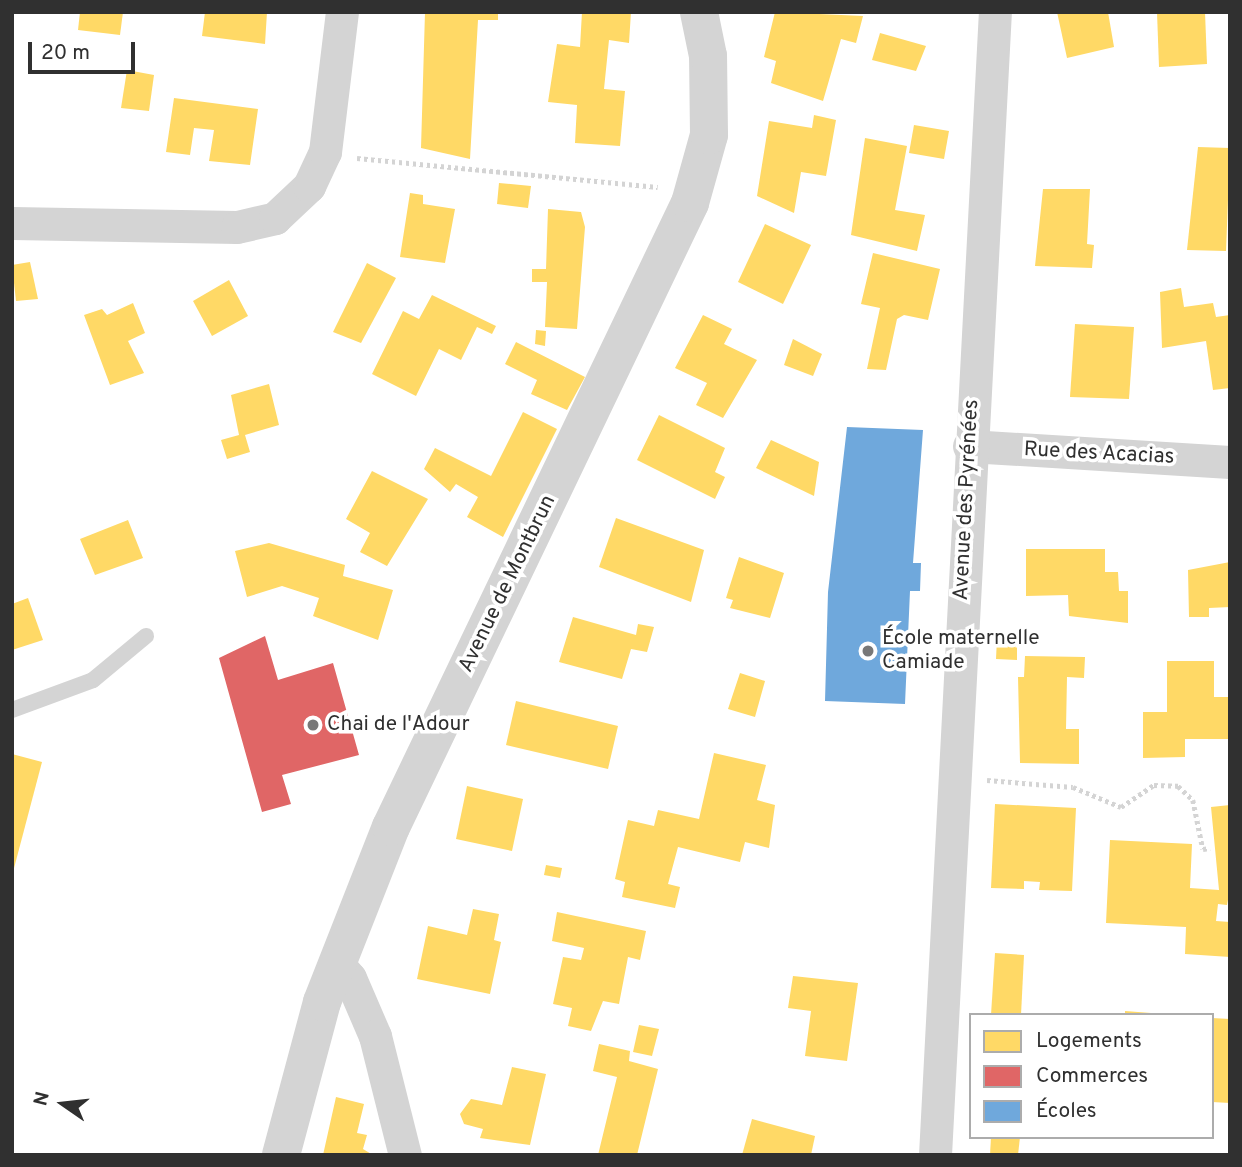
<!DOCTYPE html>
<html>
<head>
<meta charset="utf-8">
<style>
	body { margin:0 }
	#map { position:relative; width:1242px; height:1167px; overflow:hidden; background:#fff; font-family:Overpass,sans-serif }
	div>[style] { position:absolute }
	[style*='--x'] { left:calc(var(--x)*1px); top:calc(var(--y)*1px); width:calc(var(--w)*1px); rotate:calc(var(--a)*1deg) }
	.homes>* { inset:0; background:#ffd966 }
	.shops>* { inset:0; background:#e06666 }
	.schools>* { inset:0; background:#6fa8dc }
	.path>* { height:4.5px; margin-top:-2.25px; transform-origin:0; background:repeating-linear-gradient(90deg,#d4d4d4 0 3.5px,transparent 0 7px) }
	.service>* { height:16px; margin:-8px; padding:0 8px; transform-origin:8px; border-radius:8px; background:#d4d4d4 }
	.minor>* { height:33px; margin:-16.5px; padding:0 16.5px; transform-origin:16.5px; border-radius:16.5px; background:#d4d4d4 }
	.tertiary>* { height:38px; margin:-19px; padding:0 19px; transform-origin:19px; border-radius:19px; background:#d4d4d4 }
	.dots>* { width:19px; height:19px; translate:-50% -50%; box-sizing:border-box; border:4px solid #fff; border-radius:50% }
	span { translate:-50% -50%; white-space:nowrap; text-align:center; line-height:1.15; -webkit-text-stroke:7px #fff; paint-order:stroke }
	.street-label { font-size:21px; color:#303030 }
	.poi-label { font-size:21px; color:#303030 }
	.left { translate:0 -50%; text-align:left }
	.frame { position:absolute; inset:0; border:14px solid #303030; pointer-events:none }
	.legend { position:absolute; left:969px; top:1013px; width:245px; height:126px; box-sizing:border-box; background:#fff; border:2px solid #acacac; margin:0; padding:9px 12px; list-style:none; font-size:21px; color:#303030 }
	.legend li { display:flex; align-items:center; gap:14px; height:35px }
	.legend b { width:35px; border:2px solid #acacac }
	.north { position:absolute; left:28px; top:1069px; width:70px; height:70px; -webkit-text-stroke:5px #fff; paint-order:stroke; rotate:284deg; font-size:19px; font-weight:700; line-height:28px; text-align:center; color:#303030 }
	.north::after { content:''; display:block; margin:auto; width:24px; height:32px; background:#303030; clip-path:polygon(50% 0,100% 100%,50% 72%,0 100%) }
	.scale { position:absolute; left:28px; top:42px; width:107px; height:32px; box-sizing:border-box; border:4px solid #303030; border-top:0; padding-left:9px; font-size:21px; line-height:24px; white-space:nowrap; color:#303030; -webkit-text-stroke:5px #fff; paint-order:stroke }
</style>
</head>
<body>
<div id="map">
	<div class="homes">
		<i style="clip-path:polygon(80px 12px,123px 12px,120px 35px,78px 30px)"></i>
		<i style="clip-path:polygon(205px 12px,267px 12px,265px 44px,202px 36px)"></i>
		<i style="clip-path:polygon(425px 12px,498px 12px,498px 20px,478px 20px,470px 159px,421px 148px)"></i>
		<i style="clip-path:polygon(582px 12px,631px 12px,629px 43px,609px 40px,604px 89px,625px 91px,620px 146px,575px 143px,577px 105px,548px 102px,557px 44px,580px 47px)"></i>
		<i style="clip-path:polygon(775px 12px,863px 16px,856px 43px,841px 39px,823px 101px,771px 83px,776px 61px,764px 57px)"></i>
		<i style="clip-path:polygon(1057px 12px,1108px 12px,1114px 47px,1067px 58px)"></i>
		<i style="clip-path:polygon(1157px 12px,1205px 12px,1207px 64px,1159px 67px)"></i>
		<i style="clip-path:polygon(880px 33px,926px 46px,916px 71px,872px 60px)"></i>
		<i style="clip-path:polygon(127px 70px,154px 75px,149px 111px,121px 108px)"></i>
		<i style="clip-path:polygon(174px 98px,258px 109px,250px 165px,209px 161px,214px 130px,194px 128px,190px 155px,166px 152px)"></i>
		<i style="clip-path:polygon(814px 115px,836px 120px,826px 176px,801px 172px,794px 213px,757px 196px,769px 121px,812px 128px)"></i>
		<i style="clip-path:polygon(914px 125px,949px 131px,944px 159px,909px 153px)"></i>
		<i style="clip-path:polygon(865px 138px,907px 146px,895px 210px,925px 215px,917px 251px,851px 235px)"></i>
		<i style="clip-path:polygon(1198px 147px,1230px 148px,1226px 251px,1187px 250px)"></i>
		<i style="clip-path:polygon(499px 183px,531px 186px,528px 208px,497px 204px)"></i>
		<i style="clip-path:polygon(1043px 189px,1090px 189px,1087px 244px,1094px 245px,1092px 268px,1035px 266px)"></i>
		<i style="clip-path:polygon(410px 193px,423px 195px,423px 204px,455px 209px,445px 263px,400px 257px)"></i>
		<i style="clip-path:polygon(548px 209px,581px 212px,585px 227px,577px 329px,545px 327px,547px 282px,532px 282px,532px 269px,546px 269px)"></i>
		<i style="clip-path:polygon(765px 224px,811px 245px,783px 304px,738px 282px)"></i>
		<i style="clip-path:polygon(873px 253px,940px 269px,928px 320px,904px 315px,897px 319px,886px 370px,867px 369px,880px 308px,861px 304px)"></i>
		<i style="clip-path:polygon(30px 262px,38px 299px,16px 301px,12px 265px)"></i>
		<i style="clip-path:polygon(367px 263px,396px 278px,361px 343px,333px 332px)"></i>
		<i style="clip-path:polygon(229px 280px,248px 316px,212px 336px,193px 301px)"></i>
		<i style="clip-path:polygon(1181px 288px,1184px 307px,1213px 303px,1216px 317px,1230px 315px,1230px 388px,1213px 390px,1206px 341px,1162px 348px,1160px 292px)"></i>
		<i style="clip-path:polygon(432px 295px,496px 326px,492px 334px,477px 327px,461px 360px,439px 349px,416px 396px,372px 374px,403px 311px,419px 319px)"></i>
		<i style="clip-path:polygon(133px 303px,145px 333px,128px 341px,144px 373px,110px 385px,84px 315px,102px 309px,107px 315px)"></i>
		<i style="clip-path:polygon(703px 315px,732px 329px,724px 344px,757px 360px,723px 418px,696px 405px,707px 383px,675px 368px)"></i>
		<i style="clip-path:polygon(1075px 324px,1134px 327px,1129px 399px,1070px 397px)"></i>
		<i style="clip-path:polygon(536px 330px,546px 331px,545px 346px,535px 344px)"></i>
		<i style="clip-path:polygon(793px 339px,822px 354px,813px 376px,784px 365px)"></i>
		<i style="clip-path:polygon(516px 342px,585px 377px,567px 410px,531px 394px,537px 380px,505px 364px)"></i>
		<i style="clip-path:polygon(269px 384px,279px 425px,245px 435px,250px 452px,227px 459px,221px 440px,239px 435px,231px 395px)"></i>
		<i style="clip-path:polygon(523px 412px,557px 429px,503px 537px,467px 517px,478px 497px,456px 484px,450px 492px,424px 469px,435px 448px,491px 476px)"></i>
		<i style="clip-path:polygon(659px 415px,725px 448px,715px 472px,725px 477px,715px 499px,637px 460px)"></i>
		<i style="clip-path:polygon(771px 440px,819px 462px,814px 496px,756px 468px)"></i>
		<i style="clip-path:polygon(372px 471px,428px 499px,387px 566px,360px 552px,370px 533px,346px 519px)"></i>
		<i style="clip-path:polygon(616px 518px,704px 550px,691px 602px,599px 567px)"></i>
		<i style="clip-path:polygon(128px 520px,143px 558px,95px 575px,80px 539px)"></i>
		<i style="clip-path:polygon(269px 543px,345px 565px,343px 576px,393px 590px,378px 640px,313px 616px,319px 598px,282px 586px,247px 597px,235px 551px)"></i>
		<i style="clip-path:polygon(1026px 549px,1105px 549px,1105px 572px,1118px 572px,1119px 591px,1128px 591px,1128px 623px,1069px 616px,1068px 595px,1026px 596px)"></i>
		<i style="clip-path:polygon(739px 557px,784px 573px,770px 618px,730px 608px,733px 600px,726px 598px)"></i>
		<i style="clip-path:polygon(1230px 562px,1230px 607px,1209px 608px,1209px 617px,1189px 617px,1188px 570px)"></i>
		<i style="clip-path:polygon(28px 598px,43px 640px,12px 650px,12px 604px)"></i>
		<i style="clip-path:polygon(573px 617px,636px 635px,638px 624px,654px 627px,647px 652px,631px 649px,622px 679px,559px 662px)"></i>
		<i style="clip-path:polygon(997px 638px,1017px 638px,1017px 660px,996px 659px)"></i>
		<i style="clip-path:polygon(1025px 656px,1085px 657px,1084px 678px,1067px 677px,1066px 729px,1079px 729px,1079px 764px,1020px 763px,1018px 677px,1024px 677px)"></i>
		<i style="clip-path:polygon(1167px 661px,1214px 661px,1214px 697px,1230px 697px,1230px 739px,1185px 739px,1185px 757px,1143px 758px,1143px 712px,1167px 712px)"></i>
		<i style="clip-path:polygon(740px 673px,765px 681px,755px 717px,728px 709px)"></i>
		<i style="clip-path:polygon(516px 701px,618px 726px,608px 769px,506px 745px)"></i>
		<i style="clip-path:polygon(714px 753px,766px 765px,757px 800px,775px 805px,769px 848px,745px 842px,740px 862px,678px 847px,668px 884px,680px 887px,675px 908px,622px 897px,625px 882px,615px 879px,628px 820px,654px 826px,658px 810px,699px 819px)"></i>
		<i style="clip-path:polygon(12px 754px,42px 762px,13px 872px,12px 872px)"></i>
		<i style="clip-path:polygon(467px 786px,523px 799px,512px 851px,456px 839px)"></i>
		<i style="clip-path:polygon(995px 804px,1076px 808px,1072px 891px,1039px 890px,1040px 882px,1024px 881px,1024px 889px,991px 888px)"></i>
		<i style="clip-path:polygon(1230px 805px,1230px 889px,1227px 905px,1218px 904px,1216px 921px,1230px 922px,1230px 957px,1185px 954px,1186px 927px,1106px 923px,1110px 840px,1192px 844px,1190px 888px,1219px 890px,1211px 807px)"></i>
		<i style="clip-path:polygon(546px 865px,562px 868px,560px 878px,544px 875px)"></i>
		<i style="clip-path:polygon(473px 909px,499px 914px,494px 940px,501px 942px,490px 994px,417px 979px,428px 926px,467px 935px)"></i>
		<i style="clip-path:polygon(557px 912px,646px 931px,640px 960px,628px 957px,619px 1004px,603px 1001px,591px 1031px,568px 1026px,572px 1008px,553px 1004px,563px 957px,581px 960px,584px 948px,552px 941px)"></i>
		<i style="clip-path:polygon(995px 953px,1024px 955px,1021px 1015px,991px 1015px)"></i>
		<i style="clip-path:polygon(793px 976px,858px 983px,847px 1061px,805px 1056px,811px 1011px,788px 1008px)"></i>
		<i style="clip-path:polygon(1125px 1011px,1151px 1013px,1151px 1015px,1125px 1015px)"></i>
		<i style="clip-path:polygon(1212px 1018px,1230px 1019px,1230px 1103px,1212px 1102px)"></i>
		<i style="clip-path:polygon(639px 1025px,659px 1029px,652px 1056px,633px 1052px)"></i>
		<i style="clip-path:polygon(599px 1044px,630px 1051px,629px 1061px,658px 1069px,637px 1155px,598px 1155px,617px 1077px,593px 1071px)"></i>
		<i style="clip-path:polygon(512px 1067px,546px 1074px,530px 1145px,480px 1138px,483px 1129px,464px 1124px,460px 1114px,471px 1099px,502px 1105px)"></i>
		<i style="clip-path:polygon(336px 1097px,364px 1104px,357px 1133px,367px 1135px,363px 1149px,373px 1155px,323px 1155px)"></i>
		<i style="clip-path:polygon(752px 1119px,815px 1136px,811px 1155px,742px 1155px)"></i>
		<i style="clip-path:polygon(991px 1137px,1020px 1137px,1018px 1155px,990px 1155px)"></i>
	</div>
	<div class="shops">
		<i style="clip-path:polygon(265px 636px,278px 680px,333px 663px,359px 755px,282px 775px,291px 804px,262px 812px,219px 658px)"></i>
	</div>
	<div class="schools">
		<i style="clip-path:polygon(847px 427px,923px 430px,913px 563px,921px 563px,920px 591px,910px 591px,905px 704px,825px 701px,828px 592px)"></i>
	</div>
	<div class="path">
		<i style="--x:357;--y:158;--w:302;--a:5.5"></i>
		<i style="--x:987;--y:780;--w:86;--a:4.7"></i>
		<i style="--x:1073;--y:787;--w:52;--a:22.6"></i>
		<i style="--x:1121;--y:807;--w:40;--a:-34"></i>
		<i style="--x:1154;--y:785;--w:24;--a:2"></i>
		<i style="--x:1178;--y:786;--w:21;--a:43"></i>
		<i style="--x:1193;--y:800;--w:50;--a:78.5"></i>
		<i style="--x:1203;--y:849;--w:7;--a:-8"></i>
	</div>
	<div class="service">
		<i style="--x:12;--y:710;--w:86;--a:-20.3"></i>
		<i style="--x:93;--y:680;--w:69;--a:-39.7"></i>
	</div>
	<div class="minor">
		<i style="--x:12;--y:223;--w:225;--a:1"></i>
		<i style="--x:237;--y:227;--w:39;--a:-13"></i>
		<i style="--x:275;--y:218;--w:47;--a:-43.3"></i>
		<i style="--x:309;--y:186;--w:38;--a:-65"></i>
		<i style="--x:325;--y:152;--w:141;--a:-83.1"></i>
		<i style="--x:969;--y:446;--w:261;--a:3.5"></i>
		<i style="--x:336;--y:962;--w:21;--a:49"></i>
		<i style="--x:350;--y:978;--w:63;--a:66.7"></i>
		<i style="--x:375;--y:1036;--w:123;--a:75.9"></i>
		<i style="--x:935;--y:1155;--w:1145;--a:-87"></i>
	</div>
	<div class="tertiary">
		<i style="--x:281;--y:1155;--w:158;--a:-75"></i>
		<i style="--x:322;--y:1002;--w:188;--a:-68.5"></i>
		<i style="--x:391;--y:827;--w:692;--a:-64.4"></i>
		<i style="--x:690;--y:203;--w:71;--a:-74.4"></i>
		<i style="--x:709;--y:135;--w:79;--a:-90.7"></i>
		<i style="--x:708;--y:56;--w:45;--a:-101.6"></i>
	</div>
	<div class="dots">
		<i style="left:868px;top:651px;background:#787878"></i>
		<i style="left:313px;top:725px;background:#787878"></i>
	</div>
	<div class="street-label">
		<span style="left:1099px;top:454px;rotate:3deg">Rue des Acacias</span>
		<span style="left:967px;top:500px;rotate:-87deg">Avenue des Pyrénées</span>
		<span style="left:508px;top:584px;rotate:-64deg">Avenue de Montbrun</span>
	</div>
	<div class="poi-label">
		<span class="left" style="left:882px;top:651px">École maternelle<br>Camiade</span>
		<span class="left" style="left:327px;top:725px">Chai de l'Adour</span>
	</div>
	<div class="frame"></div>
	<ul class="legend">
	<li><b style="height:19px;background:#ffd966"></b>Logements</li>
	<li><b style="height:19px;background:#e06666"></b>Commerces</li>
	<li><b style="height:19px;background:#6fa8dc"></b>Écoles</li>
	</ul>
	<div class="north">N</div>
	<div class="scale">20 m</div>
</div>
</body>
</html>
